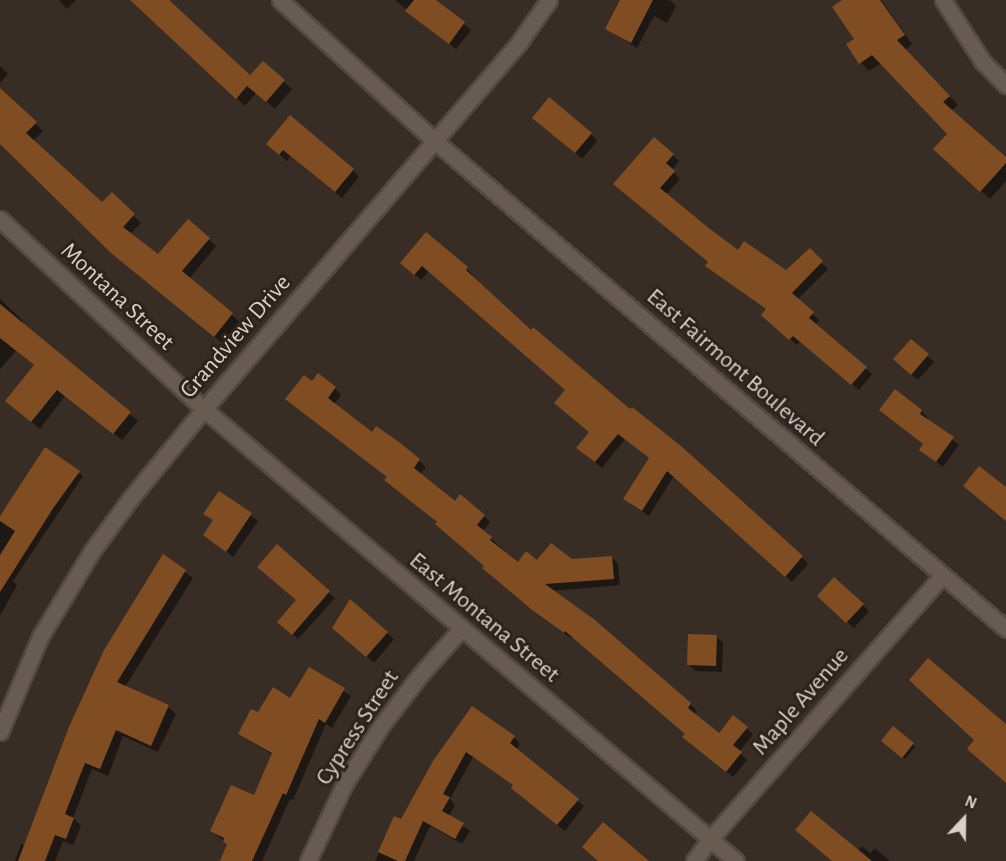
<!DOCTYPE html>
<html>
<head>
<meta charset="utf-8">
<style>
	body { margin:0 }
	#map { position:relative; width:1006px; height:861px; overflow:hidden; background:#382d25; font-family:"Alegreya Sans",sans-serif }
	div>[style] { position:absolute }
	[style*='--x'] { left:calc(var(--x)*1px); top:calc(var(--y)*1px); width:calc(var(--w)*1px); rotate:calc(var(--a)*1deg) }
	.shadow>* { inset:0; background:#0007 }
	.building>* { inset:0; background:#804d23 }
	.roads { filter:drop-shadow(2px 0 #534942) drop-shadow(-2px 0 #534942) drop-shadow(0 2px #534942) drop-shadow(0 -2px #534942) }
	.street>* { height:15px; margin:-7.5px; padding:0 7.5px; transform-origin:7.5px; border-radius:7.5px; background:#685b52 }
	.secondary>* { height:15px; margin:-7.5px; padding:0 7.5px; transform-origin:7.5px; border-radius:7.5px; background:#685b52 }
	span { translate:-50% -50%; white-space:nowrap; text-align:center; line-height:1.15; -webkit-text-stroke:6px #2e231b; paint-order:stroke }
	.street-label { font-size:24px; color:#d7d0cb }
	.north { position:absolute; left:934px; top:789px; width:60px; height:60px; -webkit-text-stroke:4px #2e231b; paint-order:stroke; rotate:22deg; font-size:16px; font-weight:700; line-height:24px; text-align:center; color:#d7d0cb }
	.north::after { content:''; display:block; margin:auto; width:21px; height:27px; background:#d7d0cb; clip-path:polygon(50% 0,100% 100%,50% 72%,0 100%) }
</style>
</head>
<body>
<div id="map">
	<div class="shadow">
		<i style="clip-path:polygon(59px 0,76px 0,67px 9px)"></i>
		<i style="clip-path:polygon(132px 0,168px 0,250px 77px,263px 63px,292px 89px,275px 109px,256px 93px,245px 106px)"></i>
		<i style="clip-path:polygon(395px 0,434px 0,471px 30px,456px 49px)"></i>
		<i style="clip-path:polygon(622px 0,670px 0,676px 6px,667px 23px,654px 16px,637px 48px,607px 29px)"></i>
		<i style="clip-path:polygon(845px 0,881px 0,912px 44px,905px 50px,958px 105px,951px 111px,1006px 159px,1006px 181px,990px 199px,944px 158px,949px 133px,881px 63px,869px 71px,861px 63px)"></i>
		<i style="clip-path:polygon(0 66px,8px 74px,0 83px)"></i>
		<i style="clip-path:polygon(0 90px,43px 131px,33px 141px,102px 204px,112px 194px,141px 223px,130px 234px,158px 256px,188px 221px,216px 246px,189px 279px,239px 321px,222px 343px,120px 259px,0 142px)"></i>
		<i style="clip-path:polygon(541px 124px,591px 134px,597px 141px,582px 159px)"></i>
		<i style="clip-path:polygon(268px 144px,353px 170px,359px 177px,342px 198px,290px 156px,287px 161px)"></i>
		<i style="clip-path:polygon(673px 155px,679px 161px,672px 170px,680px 179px,666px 195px,738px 252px,786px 272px,810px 251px,828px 269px,797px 300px,819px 320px,815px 325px,872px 374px,859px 390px,800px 342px,797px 345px,769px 321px,767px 310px,714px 272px,709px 263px,622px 190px)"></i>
		<i style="clip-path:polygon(426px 235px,467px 269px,473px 275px,471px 277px,531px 332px,680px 448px,802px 557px,808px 564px,792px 582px,674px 476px,649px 516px,632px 505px,625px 499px,650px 459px,625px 439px,602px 468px,585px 454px,590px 432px,566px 390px,429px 271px,421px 280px,409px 269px)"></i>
		<i style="clip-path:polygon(0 299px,23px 321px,21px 324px,138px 421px,122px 440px,65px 396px,40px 429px,15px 408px,35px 366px,16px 351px,0 369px)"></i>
		<i style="clip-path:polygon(911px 341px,934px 362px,918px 380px,902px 366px)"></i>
		<i style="clip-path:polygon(312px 383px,335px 388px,341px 395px,334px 404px,373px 434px,398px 443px,426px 467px,420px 474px,455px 503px,484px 516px,490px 522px,483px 531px,518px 564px,612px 557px,618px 564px,620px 585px,551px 591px,632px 654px,690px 704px,697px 711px,694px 714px,719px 735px,747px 728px,753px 735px,739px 752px,747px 760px,733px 777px,691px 744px,687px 734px,573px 636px,571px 638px,541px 617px,490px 575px,485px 566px,388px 478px)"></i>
		<i style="clip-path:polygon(895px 391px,921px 411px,928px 418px,926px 420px,959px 445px,943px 467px,921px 450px,924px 445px,881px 410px)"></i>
		<i style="clip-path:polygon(46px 449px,83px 476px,13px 581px,17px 585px,0 616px,0 519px)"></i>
		<i style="clip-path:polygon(219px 493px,258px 521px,233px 557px,205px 535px,214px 521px,205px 513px)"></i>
		<i style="clip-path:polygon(277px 547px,335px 598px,298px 639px,285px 627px,298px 601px)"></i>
		<i style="clip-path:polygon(163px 557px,193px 578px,125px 687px,168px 707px,176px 714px,158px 752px,123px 736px,108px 776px,92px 769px,73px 818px,81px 826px,73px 845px,63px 841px,55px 861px,15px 861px,21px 844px,25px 846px)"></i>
		<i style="clip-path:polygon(350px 601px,394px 639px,374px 663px,341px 635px)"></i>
		<i style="clip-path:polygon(825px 602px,863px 605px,869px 611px,854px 628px)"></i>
		<i style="clip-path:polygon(716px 636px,723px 643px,722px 672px,695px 671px,688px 664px)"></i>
		<i style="clip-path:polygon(309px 669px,351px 696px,332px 728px,326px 724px,293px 800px,290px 799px,262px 861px,221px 861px,228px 845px,212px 831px,255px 797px,273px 755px,239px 734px,258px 714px,291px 700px)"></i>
		<i style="clip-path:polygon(473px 708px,514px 737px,520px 744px,516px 750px,584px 806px,565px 831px,520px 795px,515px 786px,473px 757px,450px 799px,455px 805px,449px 816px,470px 831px,462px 844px,430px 826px,414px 861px,375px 861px,395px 818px,402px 821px)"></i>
		<i style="clip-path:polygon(886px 743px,913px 744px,915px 747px,905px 759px)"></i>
		<i style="clip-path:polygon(862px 846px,870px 853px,875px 848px,890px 861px,834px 861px,858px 851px)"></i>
	</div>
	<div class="building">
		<i style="clip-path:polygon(130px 0,169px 0,250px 75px,263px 61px,285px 80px,266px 102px,247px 86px,236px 99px)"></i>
		<i style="clip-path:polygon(414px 0,436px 0,465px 22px,449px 44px,405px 11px)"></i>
		<i style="clip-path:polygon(620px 0,653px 0,631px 43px,605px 29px)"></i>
		<i style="clip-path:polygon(842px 0,880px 0,905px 35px,897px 40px,950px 96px,943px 102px,1006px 157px,1006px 163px,980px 192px,933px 149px,947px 134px,872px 55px,859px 64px,846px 44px,854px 39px,832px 7px)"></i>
		<i style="clip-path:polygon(0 88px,37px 122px,26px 133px,102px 202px,112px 192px,135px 214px,123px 227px,158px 254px,188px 219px,210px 238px,182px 271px,233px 313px,214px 337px,111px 253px,0 144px)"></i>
		<i style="clip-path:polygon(549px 97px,592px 133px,575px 153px,532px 118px)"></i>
		<i style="clip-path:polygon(290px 115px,354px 169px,335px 192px,283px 150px,279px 155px,266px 144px)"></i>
		<i style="clip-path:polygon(654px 137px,674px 154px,666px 163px,675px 171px,660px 188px,710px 229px,738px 250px,744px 241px,786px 270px,810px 248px,823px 261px,792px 293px,814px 312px,809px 318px,867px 367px,851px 385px,793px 336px,789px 340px,761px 315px,766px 309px,705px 266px,708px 262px,613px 184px)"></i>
		<i style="clip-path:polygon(426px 232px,468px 267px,466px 270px,531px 330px,533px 327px,630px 409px,632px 407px,681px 446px,803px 556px,785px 577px,667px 471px,642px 511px,623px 499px,649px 458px,618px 434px,595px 462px,576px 448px,589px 432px,554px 403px,565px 390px,422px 266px,414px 275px,400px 263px)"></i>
		<i style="clip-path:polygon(0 304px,131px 412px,113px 434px,57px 390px,31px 422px,5px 401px,34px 365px,0 338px)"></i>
		<i style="clip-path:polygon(911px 339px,929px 354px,911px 375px,893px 359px)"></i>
		<i style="clip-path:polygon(318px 373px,336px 387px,328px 398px,372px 432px,376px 426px,399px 442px,420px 459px,414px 468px,455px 501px,460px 494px,485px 515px,477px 525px,492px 537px,490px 540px,518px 562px,526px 551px,537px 560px,551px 543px,572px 559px,612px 556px,614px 579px,545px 584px,595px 620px,633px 653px,691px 703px,688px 708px,719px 733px,733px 715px,748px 727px,733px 745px,742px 752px,726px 772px,682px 737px,685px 734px,565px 631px,564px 633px,532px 610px,482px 568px,484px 566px,435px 524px,437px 522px,384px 480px,387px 477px,285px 399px,304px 375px,312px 381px)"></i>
		<i style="clip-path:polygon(895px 389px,922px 410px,920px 414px,954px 437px,936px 462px,919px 450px,923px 444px,879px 410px)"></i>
		<i style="clip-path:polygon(45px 447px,80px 471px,54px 507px,0 592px,0 555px,15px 531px,0 521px,0 516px)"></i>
		<i style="clip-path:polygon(979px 466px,1006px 487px,1006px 521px,963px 486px)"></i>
		<i style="clip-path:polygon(219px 491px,252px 513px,226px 552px,203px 535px,213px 520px,203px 514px)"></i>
		<i style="clip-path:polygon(277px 544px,330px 591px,292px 635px,277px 622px,296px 600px,257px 567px)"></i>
		<i style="clip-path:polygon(163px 554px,186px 570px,117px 682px,169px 705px,151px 746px,116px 730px,100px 769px,85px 763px,65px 814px,74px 818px,66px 839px,55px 835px,45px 861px,18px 861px,69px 727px,104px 650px)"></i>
		<i style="clip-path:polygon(834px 577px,864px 604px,846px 623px,817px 596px)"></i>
		<i style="clip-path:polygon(350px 599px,388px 632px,366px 657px,332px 628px)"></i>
		<i style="clip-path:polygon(688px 634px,717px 635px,716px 666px,687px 665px)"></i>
		<i style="clip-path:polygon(928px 658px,1006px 724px,1006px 783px,967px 749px,974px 740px,909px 680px)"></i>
		<i style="clip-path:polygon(309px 667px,345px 688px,325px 723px,319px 719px,286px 795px,283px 793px,252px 861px,220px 861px,227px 844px,223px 842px,224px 838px,210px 831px,231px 785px,254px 795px,272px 753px,238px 734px,251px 709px,258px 712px,273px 687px,290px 698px)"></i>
		<i style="clip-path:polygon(472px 706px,515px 736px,510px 743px,579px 799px,557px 825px,511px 788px,513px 785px,466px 752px,443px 794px,450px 797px,442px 811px,464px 823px,455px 839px,423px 821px,405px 861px,398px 861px,378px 852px,394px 816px,401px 819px,433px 761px)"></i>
		<i style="clip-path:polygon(893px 726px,914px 743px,902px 758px,881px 741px)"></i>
		<i style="clip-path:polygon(811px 811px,872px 861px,832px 861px,795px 830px)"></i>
		<i style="clip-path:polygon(603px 822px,649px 861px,598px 861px,582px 847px)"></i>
	</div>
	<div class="roads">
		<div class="street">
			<i style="--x:943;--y:0;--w:74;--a:57.2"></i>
			<i style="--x:983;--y:62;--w:33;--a:45"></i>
			<i style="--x:0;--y:219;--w:279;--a:43"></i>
			<i style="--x:204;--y:409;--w:698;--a:40.35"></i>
			<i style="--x:0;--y:732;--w:103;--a:-67.2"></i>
			<i style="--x:40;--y:637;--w:100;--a:-58.8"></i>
			<i style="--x:92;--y:551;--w:64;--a:-53.8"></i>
			<i style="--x:130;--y:499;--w:117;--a:-50.6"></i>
			<i style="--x:204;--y:409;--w:485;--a:-49.3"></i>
			<i style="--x:520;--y:41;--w:50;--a:-54.7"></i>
			<i style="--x:308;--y:861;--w:86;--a:-64.6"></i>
			<i style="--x:345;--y:783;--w:67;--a:-57.7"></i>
			<i style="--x:381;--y:726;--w:64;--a:-52.6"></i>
			<i style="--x:420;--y:675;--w:62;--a:-48.3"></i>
			<i style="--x:694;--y:861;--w:27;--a:-54"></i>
			<i style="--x:710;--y:839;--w:352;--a:-48.6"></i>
		</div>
		<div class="secondary">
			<i style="--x:280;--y:0;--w:210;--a:42.3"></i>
			<i style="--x:435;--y:141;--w:751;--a:40.52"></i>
		</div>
	</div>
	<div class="street-label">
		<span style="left:117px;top:297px;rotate:43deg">Montana Street</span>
		<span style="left:236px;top:337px;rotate:-49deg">Grandview Drive</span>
		<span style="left:735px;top:368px;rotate:41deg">East Fairmont Boulevard</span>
		<span style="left:484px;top:618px;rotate:40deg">East Montana Street</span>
		<span style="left:801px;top:702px;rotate:-49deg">Maple Avenue</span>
		<span style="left:358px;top:728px;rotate:-57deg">Cypress Street</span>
	</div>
	<div class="north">N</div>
</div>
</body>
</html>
